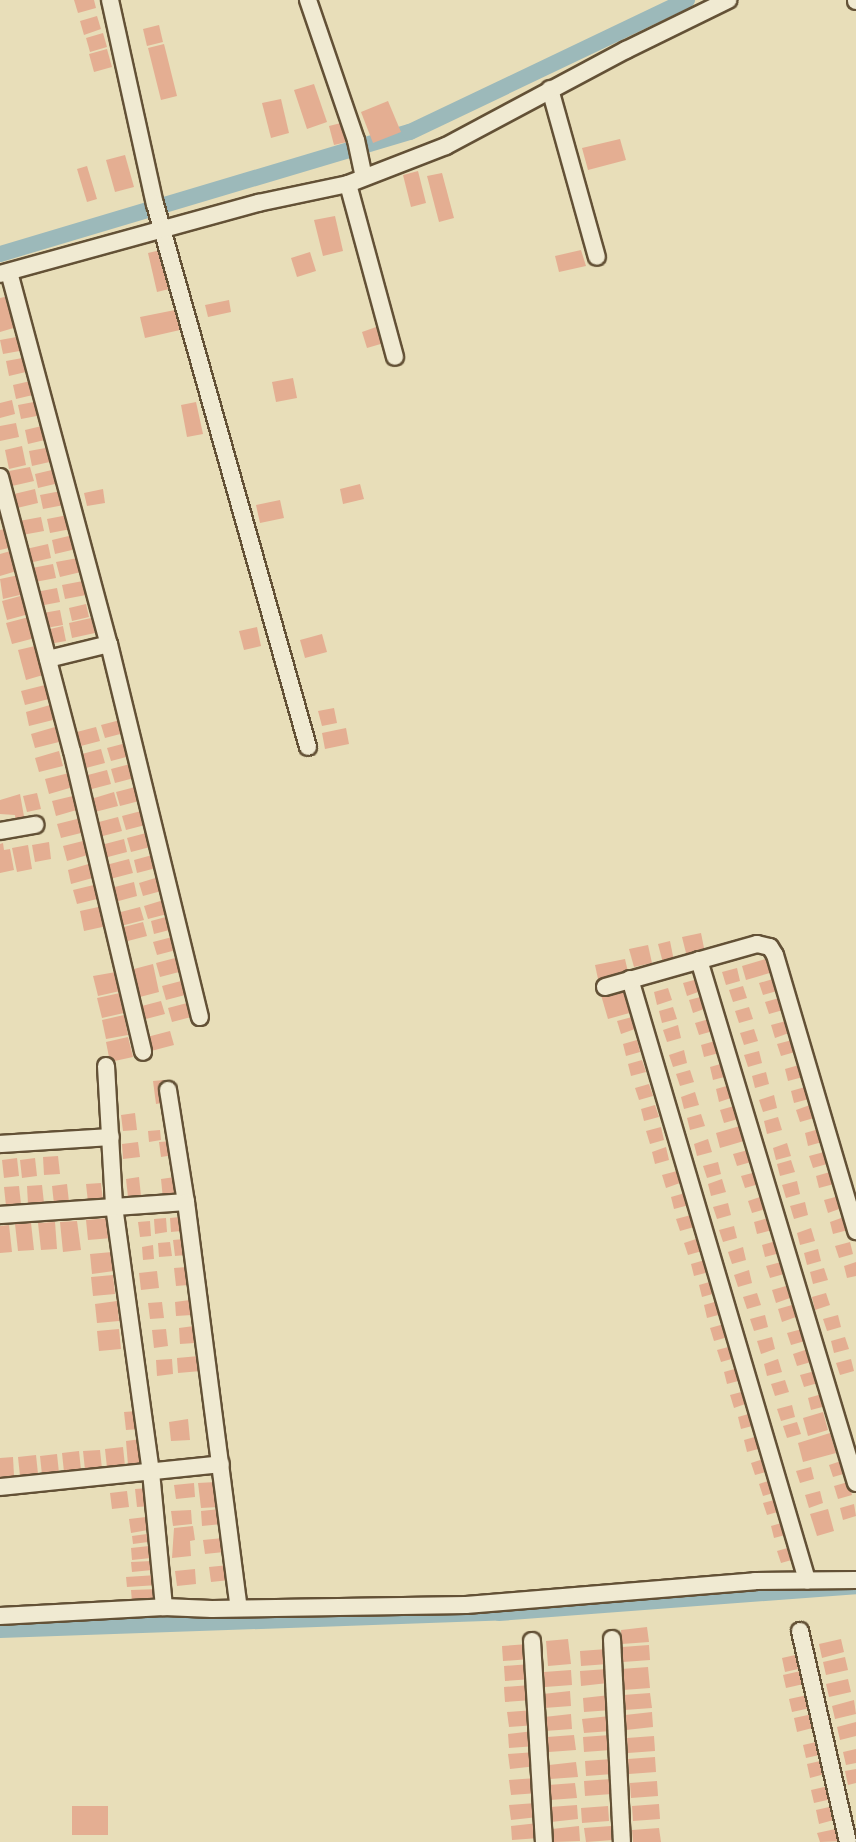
<!DOCTYPE html>
<html>
<head>
<meta charset="utf-8">
<style>
	body { margin:0 }
	#map { position:relative; width:856px; height:1842px; overflow:hidden; background:#e8deb9; font-family:"IM FELL English",serif }
	div>[style] { position:absolute }
	[style*='--x'] { left:calc(var(--x)*1px); top:calc(var(--y)*1px); width:calc(var(--w)*1px); rotate:calc(var(--a)*1deg) }
	.canal>* { height:16px; margin:-8px; padding:0 8px; transform-origin:8px; border-radius:8px; background:#9cb9ba }
	.building>* { inset:0; background:#e4ae92 }
	.roads { filter:drop-shadow(2px 0 #635136) drop-shadow(-2px 0 #635136) drop-shadow(0 2px #635136) drop-shadow(0 -2px #635136) }
	.street>* { height:16px; margin:-8px; padding:0 8px; transform-origin:8px; border-radius:8px; background:#f0ead2 }
	span { translate:-50% -50%; white-space:nowrap; text-align:center; line-height:1.15; -webkit-text-stroke:5px #f0ead2; paint-order:stroke }
</style>
</head>
<body>
<div id="map">
	<div class="canal">
		<i style="--x:0;--y:254;--w:428;--a:-16.6"></i>
		<i style="--x:410;--y:132;--w:307;--a:-25.5"></i>
		<i style="--x:0;--y:1630;--w:499;--a:-2"></i>
		<i style="--x:499;--y:1613;--w:358;--a:-4.3"></i>
	</div>
	<div class="building">
		<i style="clip-path:polygon(74px 0,94px 0,96px 8px,78px 13px)"></i>
		<i style="clip-path:polygon(97px 16px,101px 29px,84px 35px,80px 21px)"></i>
		<i style="clip-path:polygon(159px 25px,163px 42px,147px 46px,143px 29px)"></i>
		<i style="clip-path:polygon(103px 33px,107px 47px,90px 52px,86px 38px)"></i>
		<i style="clip-path:polygon(164px 44px,177px 96px,161px 100px,148px 48px)"></i>
		<i style="clip-path:polygon(107px 49px,112px 67px,94px 72px,89px 54px)"></i>
		<i style="clip-path:polygon(314px 84px,327px 122px,307px 129px,294px 90px)"></i>
		<i style="clip-path:polygon(281px 99px,289px 133px,271px 138px,262px 103px)"></i>
		<i style="clip-path:polygon(388px 101px,401px 132px,373px 143px,361px 112px)"></i>
		<i style="clip-path:polygon(341px 123px,347px 142px,334px 145px,329px 126px)"></i>
		<i style="clip-path:polygon(620px 139px,626px 160px,588px 170px,582px 148px)"></i>
		<i style="clip-path:polygon(125px 155px,134px 187px,115px 192px,106px 160px)"></i>
		<i style="clip-path:polygon(87px 166px,97px 199px,87px 202px,77px 169px)"></i>
		<i style="clip-path:polygon(418px 171px,426px 203px,411px 207px,403px 175px)"></i>
		<i style="clip-path:polygon(442px 173px,454px 218px,439px 222px,427px 176px)"></i>
		<i style="clip-path:polygon(335px 216px,343px 251px,323px 256px,314px 220px)"></i>
		<i style="clip-path:polygon(165px 249px,173px 288px,157px 292px,148px 253px)"></i>
		<i style="clip-path:polygon(581px 250px,586px 266px,559px 272px,555px 256px)"></i>
		<i style="clip-path:polygon(310px 252px,316px 271px,297px 277px,291px 258px)"></i>
		<i style="clip-path:polygon(9px 296px,17px 327px,0 332px,0 298px)"></i>
		<i style="clip-path:polygon(229px 300px,231px 312px,208px 317px,205px 305px)"></i>
		<i style="clip-path:polygon(175px 310px,180px 330px,145px 338px,140px 317px)"></i>
		<i style="clip-path:polygon(379px 326px,384px 343px,367px 348px,362px 332px)"></i>
		<i style="clip-path:polygon(22px 336px,25px 350px,3px 354px,0 340px)"></i>
		<i style="clip-path:polygon(28px 357px,30px 371px,9px 376px,6px 361px)"></i>
		<i style="clip-path:polygon(293px 378px,297px 398px,276px 402px,272px 382px)"></i>
		<i style="clip-path:polygon(35px 380px,37px 394px,16px 399px,13px 385px)"></i>
		<i style="clip-path:polygon(12px 400px,15px 414px,0 418px,0 403px)"></i>
		<i style="clip-path:polygon(39px 401px,42px 415px,21px 419px,18px 405px)"></i>
		<i style="clip-path:polygon(196px 402px,203px 434px,187px 437px,181px 405px)"></i>
		<i style="clip-path:polygon(16px 423px,19px 437px,0 441px,0 426px)"></i>
		<i style="clip-path:polygon(46px 425px,49px 439px,28px 444px,25px 430px)"></i>
		<i style="clip-path:polygon(22px 446px,26px 465px,9px 469px,5px 450px)"></i>
		<i style="clip-path:polygon(51px 447px,54px 461px,32px 466px,29px 451px)"></i>
		<i style="clip-path:polygon(30px 467px,34px 481px,12px 486px,9px 471px)"></i>
		<i style="clip-path:polygon(56px 469px,59px 483px,38px 488px,35px 474px)"></i>
		<i style="clip-path:polygon(360px 484px,364px 499px,343px 504px,340px 489px)"></i>
		<i style="clip-path:polygon(35px 489px,38px 503px,17px 508px,14px 494px)"></i>
		<i style="clip-path:polygon(103px 489px,105px 503px,87px 506px,84px 493px)"></i>
		<i style="clip-path:polygon(61px 491px,64px 505px,43px 509px,40px 495px)"></i>
		<i style="clip-path:polygon(280px 500px,284px 518px,260px 523px,256px 505px)"></i>
		<i style="clip-path:polygon(68px 515px,71px 529px,50px 533px,47px 519px)"></i>
		<i style="clip-path:polygon(41px 517px,44px 531px,22px 535px,19px 521px)"></i>
		<i style="clip-path:polygon(8px 528px,13px 547px,0 550px,0 530px)"></i>
		<i style="clip-path:polygon(73px 535px,76px 549px,55px 554px,52px 540px)"></i>
		<i style="clip-path:polygon(48px 544px,51px 558px,29px 563px,26px 549px)"></i>
		<i style="clip-path:polygon(14px 550px,20px 570px,0 576px,0 554px)"></i>
		<i style="clip-path:polygon(78px 558px,81px 572px,60px 577px,56px 562px)"></i>
		<i style="clip-path:polygon(53px 564px,56px 578px,35px 582px,32px 568px)"></i>
		<i style="clip-path:polygon(19px 575px,24px 594px,3px 599px,0 579px)"></i>
		<i style="clip-path:polygon(83px 581px,86px 595px,65px 599px,62px 585px)"></i>
		<i style="clip-path:polygon(57px 588px,60px 602px,39px 606px,36px 592px)"></i>
		<i style="clip-path:polygon(24px 595px,29px 614px,7px 620px,2px 601px)"></i>
		<i style="clip-path:polygon(86px 604px,89px 617px,72px 621px,69px 608px)"></i>
		<i style="clip-path:polygon(60px 610px,63px 625px,46px 628px,43px 613px)"></i>
		<i style="clip-path:polygon(29px 617px,35px 638px,12px 644px,6px 623px)"></i>
		<i style="clip-path:polygon(91px 618px,95px 633px,72px 638px,69px 623px)"></i>
		<i style="clip-path:polygon(63px 626px,66px 641px,49px 644px,46px 630px)"></i>
		<i style="clip-path:polygon(257px 627px,261px 646px,244px 650px,239px 631px)"></i>
		<i style="clip-path:polygon(322px 634px,327px 652px,305px 658px,300px 640px)"></i>
		<i style="clip-path:polygon(35px 646px,43px 675px,26px 680px,18px 650px)"></i>
		<i style="clip-path:polygon(45px 685px,49px 699px,25px 705px,21px 691px)"></i>
		<i style="clip-path:polygon(50px 705px,53px 720px,29px 726px,26px 712px)"></i>
		<i style="clip-path:polygon(334px 708px,337px 723px,322px 726px,318px 711px)"></i>
		<i style="clip-path:polygon(124px 719px,128px 732px,105px 738px,101px 725px)"></i>
		<i style="clip-path:polygon(55px 727px,59px 742px,35px 748px,31px 734px)"></i>
		<i style="clip-path:polygon(96px 727px,100px 741px,77px 747px,73px 733px)"></i>
		<i style="clip-path:polygon(346px 728px,349px 744px,325px 749px,322px 733px)"></i>
		<i style="clip-path:polygon(130px 742px,134px 755px,111px 761px,107px 748px)"></i>
		<i style="clip-path:polygon(101px 749px,105px 763px,82px 769px,78px 755px)"></i>
		<i style="clip-path:polygon(59px 751px,63px 766px,39px 772px,35px 758px)"></i>
		<i style="clip-path:polygon(134px 763px,138px 777px,115px 783px,111px 769px)"></i>
		<i style="clip-path:polygon(107px 770px,111px 784px,88px 790px,84px 776px)"></i>
		<i style="clip-path:polygon(69px 773px,73px 787px,49px 794px,45px 779px)"></i>
		<i style="clip-path:polygon(139px 786px,143px 800px,120px 806px,116px 792px)"></i>
		<i style="clip-path:polygon(114px 792px,118px 806px,95px 812px,91px 799px)"></i>
		<i style="clip-path:polygon(37px 793px,41px 809px,27px 812px,23px 796px)"></i>
		<i style="clip-path:polygon(20px 794px,25px 822px,16px 824px,15px 815px,0 814px,0 800px)"></i>
		<i style="clip-path:polygon(77px 795px,80px 809px,56px 816px,52px 801px)"></i>
		<i style="clip-path:polygon(145px 810px,149px 824px,126px 830px,122px 816px)"></i>
		<i style="clip-path:polygon(118px 817px,122px 831px,99px 837px,95px 823px)"></i>
		<i style="clip-path:polygon(81px 818px,85px 832px,61px 838px,57px 824px)"></i>
		<i style="clip-path:polygon(150px 832px,154px 846px,131px 852px,127px 838px)"></i>
		<i style="clip-path:polygon(124px 839px,127px 852px,104px 858px,101px 845px)"></i>
		<i style="clip-path:polygon(87px 840px,91px 854px,67px 861px,63px 846px)"></i>
		<i style="clip-path:polygon(49px 842px,51px 859px,35px 862px,32px 845px)"></i>
		<i style="clip-path:polygon(3px 843px,4px 850px,10px 849px,14px 870px,0 873px,0 844px)"></i>
		<i style="clip-path:polygon(28px 845px,32px 869px,17px 872px,12px 848px)"></i>
		<i style="clip-path:polygon(156px 854px,160px 867px,137px 873px,134px 860px)"></i>
		<i style="clip-path:polygon(129px 859px,133px 873px,110px 879px,106px 865px)"></i>
		<i style="clip-path:polygon(92px 863px,96px 877px,71px 884px,68px 870px)"></i>
		<i style="clip-path:polygon(162px 876px,165px 890px,143px 896px,139px 883px)"></i>
		<i style="clip-path:polygon(134px 882px,137px 896px,115px 902px,111px 888px)"></i>
		<i style="clip-path:polygon(98px 884px,101px 898px,77px 904px,73px 890px)"></i>
		<i style="clip-path:polygon(167px 899px,171px 913px,148px 919px,144px 906px)"></i>
		<i style="clip-path:polygon(103px 906px,107px 926px,84px 931px,80px 911px)"></i>
		<i style="clip-path:polygon(140px 907px,144px 920px,121px 926px,117px 913px)"></i>
		<i style="clip-path:polygon(173px 915px,177px 928px,154px 934px,151px 921px)"></i>
		<i style="clip-path:polygon(143px 922px,147px 936px,124px 942px,120px 928px)"></i>
		<i style="clip-path:polygon(701px 933px,705px 953px,687px 957px,682px 937px)"></i>
		<i style="clip-path:polygon(176px 936px,180px 949px,157px 955px,153px 942px)"></i>
		<i style="clip-path:polygon(670px 941px,674px 961px,663px 963px,658px 944px)"></i>
		<i style="clip-path:polygon(648px 945px,652px 963px,634px 967px,629px 949px)"></i>
		<i style="clip-path:polygon(179px 957px,183px 971px,160px 977px,156px 963px)"></i>
		<i style="clip-path:polygon(769px 958px,773px 972px,746px 980px,742px 966px)"></i>
		<i style="clip-path:polygon(625px 959px,628px 972px,598px 979px,595px 965px)"></i>
		<i style="clip-path:polygon(153px 964px,159px 992px,136px 998px,130px 970px)"></i>
		<i style="clip-path:polygon(737px 968px,740px 981px,726px 985px,722px 972px)"></i>
		<i style="clip-path:polygon(116px 972px,120px 991px,98px 996px,93px 976px)"></i>
		<i style="clip-path:polygon(698px 979px,701px 991px,687px 996px,683px 983px)"></i>
		<i style="clip-path:polygon(773px 979px,777px 991px,763px 995px,759px 983px)"></i>
		<i style="clip-path:polygon(185px 980px,189px 994px,166px 1000px,162px 986px)"></i>
		<i style="clip-path:polygon(743px 986px,747px 998px,733px 1002px,729px 990px)"></i>
		<i style="clip-path:polygon(626px 988px,633px 1012px,608px 1019px,601px 995px)"></i>
		<i style="clip-path:polygon(668px 988px,672px 1000px,657px 1005px,654px 992px)"></i>
		<i style="clip-path:polygon(120px 993px,124px 1013px,102px 1018px,97px 998px)"></i>
		<i style="clip-path:polygon(704px 996px,707px 1008px,693px 1013px,689px 1000px)"></i>
		<i style="clip-path:polygon(779px 998px,783px 1010px,769px 1014px,765px 1002px)"></i>
		<i style="clip-path:polygon(161px 1001px,165px 1014px,142px 1020px,138px 1007px)"></i>
		<i style="clip-path:polygon(191px 1002px,195px 1016px,172px 1022px,168px 1008px)"></i>
		<i style="clip-path:polygon(673px 1007px,677px 1019px,662px 1023px,659px 1011px)"></i>
		<i style="clip-path:polygon(749px 1007px,753px 1019px,739px 1023px,735px 1011px)"></i>
		<i style="clip-path:polygon(124px 1015px,128px 1035px,106px 1039px,102px 1020px)"></i>
		<i style="clip-path:polygon(632px 1017px,635px 1029px,621px 1034px,617px 1021px)"></i>
		<i style="clip-path:polygon(709px 1019px,713px 1031px,699px 1035px,695px 1023px)"></i>
		<i style="clip-path:polygon(786px 1021px,789px 1033px,775px 1038px,771px 1025px)"></i>
		<i style="clip-path:polygon(678px 1025px,681px 1038px,667px 1042px,663px 1030px)"></i>
		<i style="clip-path:polygon(754px 1029px,758px 1041px,744px 1045px,740px 1033px)"></i>
		<i style="clip-path:polygon(170px 1031px,174px 1045px,151px 1051px,147px 1037px)"></i>
		<i style="clip-path:polygon(128px 1037px,133px 1057px,110px 1062px,106px 1042px)"></i>
		<i style="clip-path:polygon(637px 1040px,640px 1052px,626px 1056px,623px 1044px)"></i>
		<i style="clip-path:polygon(792px 1040px,795px 1052px,781px 1056px,777px 1044px)"></i>
		<i style="clip-path:polygon(715px 1041px,719px 1053px,704px 1057px,701px 1045px)"></i>
		<i style="clip-path:polygon(684px 1050px,687px 1063px,673px 1067px,669px 1055px)"></i>
		<i style="clip-path:polygon(759px 1051px,762px 1063px,748px 1067px,744px 1055px)"></i>
		<i style="clip-path:polygon(642px 1060px,646px 1072px,631px 1076px,628px 1064px)"></i>
		<i style="clip-path:polygon(724px 1063px,728px 1076px,713px 1080px,710px 1067px)"></i>
		<i style="clip-path:polygon(799px 1065px,803px 1077px,788px 1081px,785px 1069px)"></i>
		<i style="clip-path:polygon(690px 1070px,694px 1082px,680px 1086px,676px 1074px)"></i>
		<i style="clip-path:polygon(766px 1072px,769px 1084px,755px 1088px,752px 1076px)"></i>
		<i style="clip-path:polygon(164px 1080px,167px 1102px,156px 1104px,153px 1081px)"></i>
		<i style="clip-path:polygon(649px 1084px,653px 1096px,639px 1100px,635px 1088px)"></i>
		<i style="clip-path:polygon(730px 1085px,734px 1097px,719px 1102px,716px 1089px)"></i>
		<i style="clip-path:polygon(805px 1087px,809px 1099px,794px 1103px,791px 1091px)"></i>
		<i style="clip-path:polygon(695px 1092px,699px 1105px,684px 1109px,681px 1097px)"></i>
		<i style="clip-path:polygon(774px 1095px,777px 1108px,763px 1112px,759px 1100px)"></i>
		<i style="clip-path:polygon(655px 1105px,659px 1117px,644px 1121px,641px 1109px)"></i>
		<i style="clip-path:polygon(810px 1105px,814px 1118px,800px 1122px,796px 1110px)"></i>
		<i style="clip-path:polygon(734px 1106px,738px 1119px,724px 1123px,720px 1110px)"></i>
		<i style="clip-path:polygon(135px 1113px,137px 1130px,123px 1131px,121px 1115px)"></i>
		<i style="clip-path:polygon(701px 1114px,705px 1126px,690px 1130px,687px 1118px)"></i>
		<i style="clip-path:polygon(778px 1117px,782px 1130px,767px 1134px,764px 1121px)"></i>
		<i style="clip-path:polygon(740px 1126px,744px 1141px,720px 1148px,716px 1133px)"></i>
		<i style="clip-path:polygon(661px 1127px,664px 1140px,650px 1144px,646px 1131px)"></i>
		<i style="clip-path:polygon(819px 1129px,822px 1142px,808px 1146px,805px 1133px)"></i>
		<i style="clip-path:polygon(160px 1130px,161px 1140px,149px 1142px,148px 1131px)"></i>
		<i style="clip-path:polygon(708px 1139px,712px 1152px,697px 1156px,694px 1144px)"></i>
		<i style="clip-path:polygon(173px 1141px,174px 1155px,161px 1157px,159px 1142px)"></i>
		<i style="clip-path:polygon(138px 1142px,140px 1157px,123px 1159px,122px 1144px)"></i>
		<i style="clip-path:polygon(787px 1143px,791px 1156px,776px 1160px,773px 1148px)"></i>
		<i style="clip-path:polygon(666px 1147px,669px 1160px,655px 1164px,652px 1152px)"></i>
		<i style="clip-path:polygon(748px 1150px,751px 1162px,737px 1166px,733px 1154px)"></i>
		<i style="clip-path:polygon(824px 1152px,827px 1164px,813px 1168px,809px 1156px)"></i>
		<i style="clip-path:polygon(58px 1156px,60px 1174px,44px 1175px,43px 1157px)"></i>
		<i style="clip-path:polygon(17px 1158px,19px 1176px,4px 1178px,2px 1160px)"></i>
		<i style="clip-path:polygon(35px 1158px,37px 1176px,22px 1178px,20px 1160px)"></i>
		<i style="clip-path:polygon(791px 1160px,795px 1172px,780px 1176px,777px 1164px)"></i>
		<i style="clip-path:polygon(718px 1162px,721px 1174px,707px 1178px,703px 1166px)"></i>
		<i style="clip-path:polygon(677px 1171px,680px 1183px,666px 1188px,662px 1175px)"></i>
		<i style="clip-path:polygon(756px 1172px,759px 1184px,745px 1188px,741px 1176px)"></i>
		<i style="clip-path:polygon(830px 1172px,834px 1184px,819px 1188px,816px 1176px)"></i>
		<i style="clip-path:polygon(139px 1177px,141px 1196px,128px 1197px,126px 1179px)"></i>
		<i style="clip-path:polygon(175px 1177px,177px 1198px,163px 1199px,161px 1179px)"></i>
		<i style="clip-path:polygon(722px 1179px,726px 1192px,711px 1196px,708px 1184px)"></i>
		<i style="clip-path:polygon(797px 1181px,800px 1194px,786px 1198px,782px 1185px)"></i>
		<i style="clip-path:polygon(101px 1183px,103px 1201px,88px 1202px,86px 1184px)"></i>
		<i style="clip-path:polygon(67px 1184px,69px 1202px,54px 1204px,52px 1186px)"></i>
		<i style="clip-path:polygon(42px 1185px,44px 1203px,28px 1204px,27px 1186px)"></i>
		<i style="clip-path:polygon(19px 1186px,21px 1204px,6px 1206px,4px 1187px)"></i>
		<i style="clip-path:polygon(685px 1193px,689px 1205px,674px 1209px,671px 1197px)"></i>
		<i style="clip-path:polygon(763px 1196px,766px 1209px,752px 1213px,748px 1201px)"></i>
		<i style="clip-path:polygon(839px 1196px,842px 1208px,828px 1213px,824px 1200px)"></i>
		<i style="clip-path:polygon(805px 1202px,808px 1215px,794px 1219px,790px 1206px)"></i>
		<i style="clip-path:polygon(728px 1203px,731px 1215px,717px 1219px,713px 1207px)"></i>
		<i style="clip-path:polygon(691px 1215px,694px 1227px,680px 1231px,676px 1219px)"></i>
		<i style="clip-path:polygon(180px 1217px,181px 1231px,171px 1232px,170px 1218px)"></i>
		<i style="clip-path:polygon(844px 1217px,848px 1230px,833px 1234px,830px 1222px)"></i>
		<i style="clip-path:polygon(110px 1218px,112px 1238px,88px 1240px,86px 1220px)"></i>
		<i style="clip-path:polygon(166px 1218px,167px 1232px,155px 1234px,154px 1219px)"></i>
		<i style="clip-path:polygon(768px 1218px,772px 1230px,757px 1234px,754px 1222px)"></i>
		<i style="clip-path:polygon(77px 1221px,81px 1250px,63px 1252px,60px 1222px)"></i>
		<i style="clip-path:polygon(150px 1221px,151px 1236px,140px 1237px,138px 1222px)"></i>
		<i style="clip-path:polygon(55px 1222px,57px 1249px,41px 1250px,38px 1223px)"></i>
		<i style="clip-path:polygon(31px 1223px,34px 1250px,18px 1251px,15px 1224px)"></i>
		<i style="clip-path:polygon(9px 1225px,12px 1252px,0 1253px,0 1226px)"></i>
		<i style="clip-path:polygon(734px 1226px,737px 1238px,723px 1242px,719px 1230px)"></i>
		<i style="clip-path:polygon(811px 1228px,815px 1241px,800px 1245px,797px 1233px)"></i>
		<i style="clip-path:polygon(699px 1238px,702px 1251px,688px 1255px,684px 1243px)"></i>
		<i style="clip-path:polygon(184px 1239px,186px 1255px,175px 1256px,173px 1240px)"></i>
		<i style="clip-path:polygon(776px 1241px,780px 1253px,765px 1257px,762px 1245px)"></i>
		<i style="clip-path:polygon(170px 1242px,172px 1256px,159px 1257px,158px 1243px)"></i>
		<i style="clip-path:polygon(850px 1242px,853px 1254px,839px 1258px,835px 1246px)"></i>
		<i style="clip-path:polygon(153px 1245px,154px 1259px,143px 1260px,142px 1247px)"></i>
		<i style="clip-path:polygon(743px 1247px,746px 1260px,732px 1264px,728px 1252px)"></i>
		<i style="clip-path:polygon(818px 1249px,821px 1261px,807px 1265px,804px 1253px)"></i>
		<i style="clip-path:polygon(112px 1252px,114px 1271px,92px 1274px,90px 1254px)"></i>
		<i style="clip-path:polygon(705px 1260px,709px 1272px,694px 1276px,691px 1264px)"></i>
		<i style="clip-path:polygon(781px 1262px,784px 1274px,770px 1278px,766px 1266px)"></i>
		<i style="clip-path:polygon(856px 1262px,856px 1276px,847px 1278px,844px 1266px)"></i>
		<i style="clip-path:polygon(187px 1267px,188px 1285px,176px 1286px,174px 1268px)"></i>
		<i style="clip-path:polygon(824px 1268px,828px 1280px,813px 1284px,810px 1272px)"></i>
		<i style="clip-path:polygon(749px 1270px,752px 1283px,738px 1287px,734px 1275px)"></i>
		<i style="clip-path:polygon(157px 1271px,159px 1288px,141px 1290px,139px 1273px)"></i>
		<i style="clip-path:polygon(113px 1275px,115px 1294px,93px 1296px,91px 1277px)"></i>
		<i style="clip-path:polygon(713px 1281px,716px 1293px,702px 1297px,699px 1285px)"></i>
		<i style="clip-path:polygon(786px 1286px,790px 1298px,776px 1303px,772px 1290px)"></i>
		<i style="clip-path:polygon(757px 1293px,761px 1305px,747px 1309px,743px 1297px)"></i>
		<i style="clip-path:polygon(826px 1293px,830px 1305px,815px 1310px,812px 1297px)"></i>
		<i style="clip-path:polygon(190px 1300px,192px 1315px,176px 1316px,175px 1302px)"></i>
		<i style="clip-path:polygon(117px 1301px,119px 1321px,97px 1323px,95px 1304px)"></i>
		<i style="clip-path:polygon(718px 1301px,722px 1314px,707px 1318px,704px 1305px)"></i>
		<i style="clip-path:polygon(162px 1302px,164px 1318px,150px 1319px,148px 1303px)"></i>
		<i style="clip-path:polygon(792px 1305px,796px 1317px,782px 1322px,778px 1309px)"></i>
		<i style="clip-path:polygon(765px 1315px,768px 1327px,754px 1331px,750px 1319px)"></i>
		<i style="clip-path:polygon(838px 1315px,841px 1327px,827px 1331px,823px 1319px)"></i>
		<i style="clip-path:polygon(724px 1324px,728px 1337px,714px 1341px,710px 1328px)"></i>
		<i style="clip-path:polygon(194px 1326px,195px 1343px,180px 1344px,179px 1328px)"></i>
		<i style="clip-path:polygon(119px 1329px,121px 1349px,99px 1351px,97px 1331px)"></i>
		<i style="clip-path:polygon(166px 1329px,168px 1346px,154px 1348px,152px 1330px)"></i>
		<i style="clip-path:polygon(802px 1329px,805px 1341px,791px 1345px,787px 1333px)"></i>
		<i style="clip-path:polygon(772px 1337px,775px 1349px,761px 1354px,757px 1341px)"></i>
		<i style="clip-path:polygon(845px 1337px,849px 1349px,834px 1353px,831px 1341px)"></i>
		<i style="clip-path:polygon(732px 1346px,735px 1358px,721px 1362px,717px 1350px)"></i>
		<i style="clip-path:polygon(808px 1349px,811px 1362px,797px 1366px,793px 1354px)"></i>
		<i style="clip-path:polygon(199px 1356px,201px 1371px,178px 1373px,177px 1358px)"></i>
		<i style="clip-path:polygon(172px 1359px,173px 1374px,157px 1376px,156px 1360px)"></i>
		<i style="clip-path:polygon(778px 1359px,782px 1372px,767px 1376px,764px 1364px)"></i>
		<i style="clip-path:polygon(851px 1359px,854px 1371px,840px 1375px,836px 1363px)"></i>
		<i style="clip-path:polygon(738px 1368px,742px 1380px,727px 1384px,724px 1372px)"></i>
		<i style="clip-path:polygon(815px 1371px,818px 1383px,804px 1387px,800px 1375px)"></i>
		<i style="clip-path:polygon(785px 1380px,789px 1392px,775px 1396px,771px 1384px)"></i>
		<i style="clip-path:polygon(745px 1391px,748px 1403px,734px 1408px,730px 1395px)"></i>
		<i style="clip-path:polygon(822px 1394px,826px 1406px,811px 1410px,808px 1398px)"></i>
		<i style="clip-path:polygon(792px 1405px,795px 1417px,781px 1421px,777px 1409px)"></i>
		<i style="clip-path:polygon(138px 1411px,140px 1429px,126px 1430px,124px 1412px)"></i>
		<i style="clip-path:polygon(823px 1412px,828px 1430px,808px 1436px,803px 1418px)"></i>
		<i style="clip-path:polygon(752px 1413px,756px 1425px,741px 1429px,738px 1417px)"></i>
		<i style="clip-path:polygon(188px 1419px,190px 1440px,171px 1441px,169px 1422px)"></i>
		<i style="clip-path:polygon(797px 1422px,801px 1434px,787px 1438px,783px 1426px)"></i>
		<i style="clip-path:polygon(830px 1433px,836px 1453px,803px 1462px,798px 1443px)"></i>
		<i style="clip-path:polygon(758px 1436px,762px 1448px,747px 1452px,744px 1440px)"></i>
		<i style="clip-path:polygon(141px 1439px,144px 1463px,128px 1465px,126px 1441px)"></i>
		<i style="clip-path:polygon(123px 1447px,125px 1466px,107px 1468px,105px 1449px)"></i>
		<i style="clip-path:polygon(100px 1450px,102px 1469px,85px 1470px,83px 1451px)"></i>
		<i style="clip-path:polygon(79px 1451px,81px 1470px,64px 1472px,62px 1453px)"></i>
		<i style="clip-path:polygon(57px 1454px,59px 1473px,42px 1475px,40px 1456px)"></i>
		<i style="clip-path:polygon(36px 1455px,38px 1474px,20px 1476px,18px 1457px)"></i>
		<i style="clip-path:polygon(13px 1457px,14px 1476px,0 1477px,0 1458px)"></i>
		<i style="clip-path:polygon(766px 1458px,769px 1471px,755px 1475px,751px 1463px)"></i>
		<i style="clip-path:polygon(844px 1460px,847px 1473px,833px 1477px,829px 1465px)"></i>
		<i style="clip-path:polygon(811px 1467px,814px 1479px,800px 1483px,796px 1471px)"></i>
		<i style="clip-path:polygon(774px 1479px,777px 1492px,763px 1496px,759px 1484px)"></i>
		<i style="clip-path:polygon(216px 1482px,218px 1507px,201px 1508px,198px 1483px)"></i>
		<i style="clip-path:polygon(848px 1482px,852px 1495px,838px 1499px,834px 1486px)"></i>
		<i style="clip-path:polygon(194px 1483px,195px 1497px,176px 1499px,174px 1485px)"></i>
		<i style="clip-path:polygon(150px 1488px,152px 1506px,137px 1507px,135px 1489px)"></i>
		<i style="clip-path:polygon(127px 1491px,129px 1507px,112px 1509px,110px 1493px)"></i>
		<i style="clip-path:polygon(820px 1491px,823px 1503px,809px 1508px,805px 1495px)"></i>
		<i style="clip-path:polygon(778px 1499px,781px 1511px,767px 1515px,763px 1503px)"></i>
		<i style="clip-path:polygon(854px 1504px,856px 1516px,843px 1520px,840px 1508px)"></i>
		<i style="clip-path:polygon(220px 1509px,222px 1524px,202px 1526px,201px 1511px)"></i>
		<i style="clip-path:polygon(828px 1509px,834px 1531px,817px 1536px,810px 1514px)"></i>
		<i style="clip-path:polygon(191px 1510px,192px 1524px,173px 1526px,171px 1511px)"></i>
		<i style="clip-path:polygon(146px 1517px,148px 1530px,131px 1533px,129px 1519px)"></i>
		<i style="clip-path:polygon(785px 1522px,789px 1534px,774px 1538px,771px 1526px)"></i>
		<i style="clip-path:polygon(193px 1526px,195px 1540px,190px 1541px,191px 1556px,172px 1558px,174px 1528px)"></i>
		<i style="clip-path:polygon(147px 1534px,148px 1542px,133px 1544px,132px 1536px)"></i>
		<i style="clip-path:polygon(223px 1538px,224px 1552px,205px 1554px,203px 1540px)"></i>
		<i style="clip-path:polygon(149px 1546px,151px 1558px,132px 1560px,131px 1548px)"></i>
		<i style="clip-path:polygon(791px 1547px,795px 1559px,781px 1563px,777px 1551px)"></i>
		<i style="clip-path:polygon(152px 1561px,152px 1570px,132px 1572px,131px 1562px)"></i>
		<i style="clip-path:polygon(229px 1565px,230px 1580px,211px 1582px,209px 1567px)"></i>
		<i style="clip-path:polygon(195px 1569px,196px 1584px,177px 1586px,175px 1571px)"></i>
		<i style="clip-path:polygon(157px 1575px,158px 1585px,127px 1587px,126px 1577px)"></i>
		<i style="clip-path:polygon(159px 1589px,159px 1601px,132px 1602px,131px 1590px)"></i>
		<i style="clip-path:polygon(647px 1627px,649px 1642px,622px 1644px,621px 1630px)"></i>
		<i style="clip-path:polygon(568px 1639px,571px 1664px,548px 1666px,546px 1641px)"></i>
		<i style="clip-path:polygon(841px 1639px,844px 1652px,822px 1658px,819px 1644px)"></i>
		<i style="clip-path:polygon(528px 1644px,530px 1659px,503px 1661px,502px 1646px)"></i>
		<i style="clip-path:polygon(649px 1645px,650px 1660px,623px 1662px,622px 1647px)"></i>
		<i style="clip-path:polygon(607px 1649px,608px 1664px,581px 1666px,580px 1651px)"></i>
		<i style="clip-path:polygon(804px 1653px,807px 1667px,785px 1672px,782px 1658px)"></i>
		<i style="clip-path:polygon(845px 1657px,848px 1670px,826px 1675px,823px 1662px)"></i>
		<i style="clip-path:polygon(531px 1664px,532px 1679px,505px 1681px,504px 1666px)"></i>
		<i style="clip-path:polygon(648px 1667px,650px 1688px,623px 1690px,621px 1669px)"></i>
		<i style="clip-path:polygon(607px 1669px,608px 1683px,581px 1686px,580px 1671px)"></i>
		<i style="clip-path:polygon(571px 1670px,572px 1685px,545px 1687px,544px 1672px)"></i>
		<i style="clip-path:polygon(805px 1670px,808px 1683px,786px 1688px,783px 1675px)"></i>
		<i style="clip-path:polygon(848px 1679px,851px 1692px,829px 1697px,826px 1684px)"></i>
		<i style="clip-path:polygon(531px 1685px,532px 1700px,505px 1702px,504px 1687px)"></i>
		<i style="clip-path:polygon(570px 1691px,571px 1706px,544px 1708px,543px 1694px)"></i>
		<i style="clip-path:polygon(650px 1693px,652px 1708px,624px 1710px,623px 1695px)"></i>
		<i style="clip-path:polygon(812px 1694px,815px 1707px,792px 1712px,789px 1699px)"></i>
		<i style="clip-path:polygon(610px 1695px,612px 1710px,584px 1712px,583px 1698px)"></i>
		<i style="clip-path:polygon(854px 1700px,856px 1714px,835px 1719px,832px 1706px)"></i>
		<i style="clip-path:polygon(534px 1710px,536px 1725px,509px 1727px,507px 1712px)"></i>
		<i style="clip-path:polygon(652px 1712px,653px 1727px,626px 1730px,625px 1715px)"></i>
		<i style="clip-path:polygon(817px 1713px,820px 1726px,797px 1732px,794px 1718px)"></i>
		<i style="clip-path:polygon(571px 1714px,572px 1729px,545px 1731px,544px 1717px)"></i>
		<i style="clip-path:polygon(610px 1716px,611px 1731px,584px 1733px,582px 1719px)"></i>
		<i style="clip-path:polygon(856px 1722px,856px 1736px,840px 1740px,837px 1727px)"></i>
		<i style="clip-path:polygon(534px 1731px,536px 1746px,509px 1748px,508px 1734px)"></i>
		<i style="clip-path:polygon(574px 1735px,576px 1750px,549px 1752px,547px 1737px)"></i>
		<i style="clip-path:polygon(610px 1735px,611px 1750px,584px 1752px,583px 1737px)"></i>
		<i style="clip-path:polygon(654px 1736px,655px 1751px,628px 1753px,627px 1738px)"></i>
		<i style="clip-path:polygon(825px 1740px,828px 1753px,806px 1758px,803px 1745px)"></i>
		<i style="clip-path:polygon(856px 1749px,856px 1763px,846px 1765px,843px 1752px)"></i>
		<i style="clip-path:polygon(536px 1752px,537px 1766px,510px 1769px,508px 1754px)"></i>
		<i style="clip-path:polygon(655px 1757px,656px 1772px,629px 1774px,628px 1759px)"></i>
		<i style="clip-path:polygon(612px 1759px,613px 1774px,586px 1776px,585px 1761px)"></i>
		<i style="clip-path:polygon(829px 1759px,832px 1772px,810px 1778px,807px 1764px)"></i>
		<i style="clip-path:polygon(576px 1762px,578px 1777px,550px 1779px,549px 1765px)"></i>
		<i style="clip-path:polygon(856px 1769px,856px 1783px,848px 1785px,845px 1771px)"></i>
		<i style="clip-path:polygon(536px 1778px,538px 1793px,511px 1795px,509px 1780px)"></i>
		<i style="clip-path:polygon(611px 1779px,612px 1794px,585px 1796px,584px 1781px)"></i>
		<i style="clip-path:polygon(657px 1781px,658px 1796px,631px 1798px,630px 1783px)"></i>
		<i style="clip-path:polygon(575px 1783px,577px 1798px,550px 1800px,548px 1785px)"></i>
		<i style="clip-path:polygon(833px 1785px,836px 1798px,814px 1803px,811px 1790px)"></i>
		<i style="clip-path:polygon(536px 1803px,538px 1817px,511px 1820px,509px 1805px)"></i>
		<i style="clip-path:polygon(659px 1804px,660px 1819px,633px 1821px,632px 1806px)"></i>
		<i style="clip-path:polygon(577px 1805px,578px 1819px,551px 1822px,550px 1807px)"></i>
		<i style="clip-path:polygon(838px 1805px,841px 1818px,819px 1824px,816px 1810px)"></i>
		<i style="clip-path:polygon(72px 1806px,108px 1806px,108px 1835px,72px 1835px)"></i>
		<i style="clip-path:polygon(608px 1806px,609px 1821px,582px 1823px,581px 1808px)"></i>
		<i style="clip-path:polygon(538px 1823px,539px 1838px,512px 1840px,511px 1826px)"></i>
		<i style="clip-path:polygon(579px 1826px,580px 1841px,553px 1842px,552px 1829px)"></i>
		<i style="clip-path:polygon(611px 1826px,613px 1840px,586px 1842px,584px 1828px)"></i>
		<i style="clip-path:polygon(659px 1828px,661px 1842px,633px 1842px,632px 1830px)"></i>
		<i style="clip-path:polygon(840px 1828px,843px 1841px,820px 1842px,817px 1833px)"></i>
	</div>
	<div class="roads">
		<div class="street">
			<i style="--x:110;--y:0;--w:209;--a:77.6"></i>
			<i style="--x:155;--y:204;--w:564;--a:74.26"></i>
			<i style="--x:308;--y:0;--w:148;--a:71.1"></i>
			<i style="--x:356;--y:140;--w:38;--a:78"></i>
			<i style="--x:856;--y:0;--w:1;--a:90"></i>
			<i style="--x:550;--y:89;--w:174;--a:74.4"></i>
			<i style="--x:348;--y:184;--w:179;--a:74.8"></i>
			<i style="--x:9;--y:272;--w:385;--a:75"></i>
			<i style="--x:109;--y:644;--w:384;--a:76.3"></i>
			<i style="--x:0;--y:274;--w:268;--a:-15.4"></i>
			<i style="--x:258;--y:203;--w:92;--a:-11.9"></i>
			<i style="--x:348;--y:184;--w:105;--a:-21.2"></i>
			<i style="--x:446;--y:146;--w:204;--a:-28.1"></i>
			<i style="--x:626;--y:50;--w:114;--a:-26.1"></i>
			<i style="--x:0;--y:477;--w:283;--a:75.3"></i>
			<i style="--x:72;--y:751;--w:309;--a:76.7"></i>
			<i style="--x:48;--y:659;--w:63;--a:-13.8"></i>
			<i style="--x:0;--y:831;--w:36;--a:-10"></i>
			<i style="--x:699;--y:960;--w:546;--a:73.29"></i>
			<i style="--x:630;--y:979;--w:627;--a:73.59"></i>
			<i style="--x:605;--y:987;--w:158;--a:-15.8"></i>
			<i style="--x:757;--y:944;--w:13;--a:13"></i>
			<i style="--x:770;--y:947;--w:9;--a:58"></i>
			<i style="--x:775;--y:955;--w:288;--a:73.6"></i>
			<i style="--x:106;--y:1066;--w:140;--a:86.7"></i>
			<i style="--x:114;--y:1206;--w:269;--a:82.1"></i>
			<i style="--x:151;--y:1472;--w:136;--a:84.5"></i>
			<i style="--x:168;--y:1090;--w:113;--a:80.9"></i>
			<i style="--x:0;--y:1144;--w:111;--a:-3.6"></i>
			<i style="--x:0;--y:1215;--w:186;--a:-4"></i>
			<i style="--x:186;--y:1202;--w:409;--a:82.6"></i>
			<i style="--x:0;--y:1487;--w:222;--a:-5.9"></i>
			<i style="--x:0;--y:1616;--w:164;--a:-3.1"></i>
			<i style="--x:164;--y:1607;--w:48;--a:2.4"></i>
			<i style="--x:212;--y:1609;--w:254;--a:-0.9"></i>
			<i style="--x:466;--y:1605;--w:290;--a:-4.7"></i>
			<i style="--x:755;--y:1581;--w:101;--a:-0.6"></i>
			<i style="--x:800;--y:1631;--w:216;--a:77.2"></i>
			<i style="--x:612;--y:1639;--w:203;--a:87.2"></i>
			<i style="--x:532;--y:1641;--w:201;--a:86.6"></i>
		</div>
	</div>
</div>
</body>
</html>
